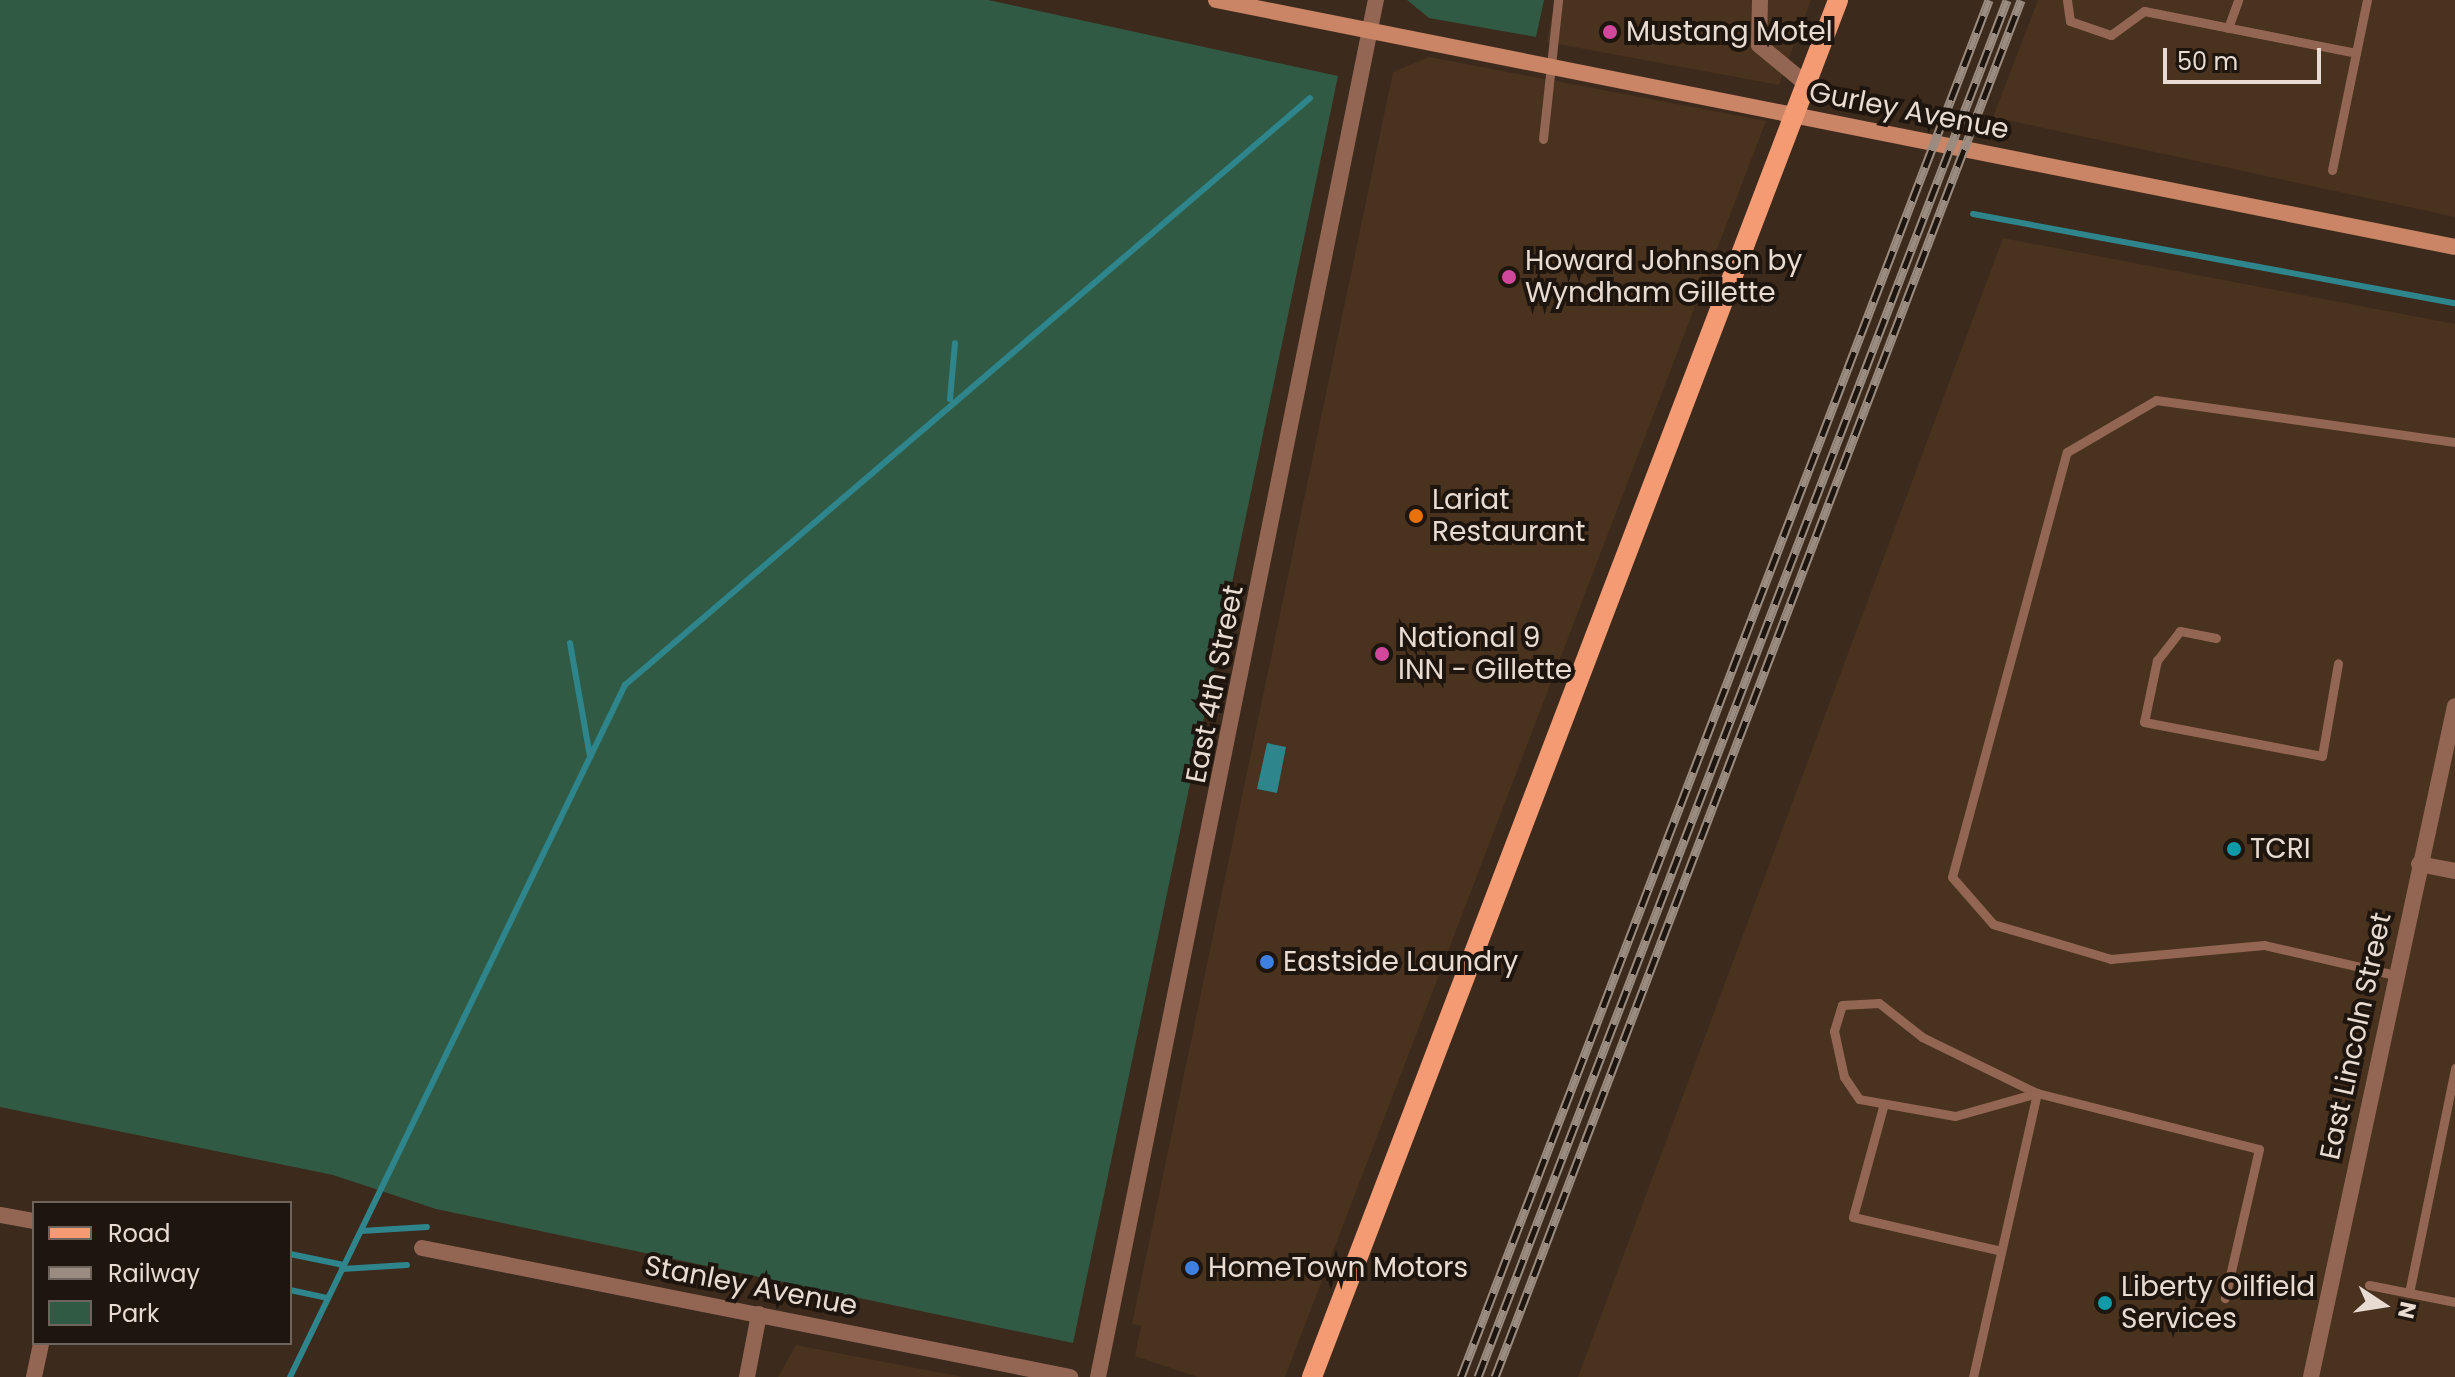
<!DOCTYPE html>
<html>
<head>
<meta charset="utf-8">
<style>
	body { margin:0 }
	#map { position:relative; width:2455px; height:1377px; overflow:hidden; background:#3c2a1c; font-family:Poppins,sans-serif }
	div>[style] { position:absolute }
	[style*='--x'] { left:calc(var(--x)*1px); top:calc(var(--y)*1px); width:calc(var(--w)*1px); rotate:calc(var(--a)*1deg) }
	.built>* { inset:0; background:#49321e }
	.green>* { inset:0; background:#315a44 }
	.water>* { inset:0; background:#2e858b }
	.stream>* { height:6px; margin:-3px; padding:0 3px; transform-origin:3px; border-radius:3px; background:#2e858b }
	.lane>* { height:9px; margin:-4.5px; padding:0 4.5px; transform-origin:4.5px; border-radius:4.5px; background:#926653 }
	.street>* { height:16px; margin:-8px; padding:0 8px; transform-origin:8px; border-radius:8px; background:#926653 }
	.secondary>* { height:16px; margin:-8px; padding:0 8px; transform-origin:8px; border-radius:8px; background:#ca8466 }
	.primary>* { height:20px; margin:-10px; padding:0 10px; transform-origin:10px; border-radius:10px; background:#f59b74 }
	.rail>* { height:9px; margin-top:-4.5px; transform-origin:0; background:repeating-linear-gradient(90deg,#1d150e 0 18px,#9a8c80 0 36px); box-sizing:border-box; border-block:2px solid #9a8c80 }
	.dots>* { width:22px; height:22px; translate:-50% -50%; box-sizing:border-box; border:4px solid #1d150e; border-radius:50% }
	span { translate:-50% -50%; white-space:nowrap; text-align:center; line-height:1.15; -webkit-text-stroke:8px #1d150e; paint-order:stroke }
	.poi-label { font-size:28px; color:#e7dbd2 }
	.left { translate:0 -50%; text-align:left }
	.street-label { font-size:28px; color:#e7dbd2 }
	.legend { position:absolute; left:32px; top:1201px; width:260px; height:144px; box-sizing:border-box; background:#1d150e; border:2px solid #6e645c; margin:0; padding:10px 14px; list-style:none; font-size:24px; color:#e7dbd2 }
	.legend li { display:flex; align-items:center; gap:16px; height:40px }
	.legend b { width:40px; border:2px solid #6e645c }
	.north { position:absolute; left:2343px; top:1265px; width:80px; height:80px; -webkit-text-stroke:6px #1d150e; paint-order:stroke; rotate:102deg; font-size:22px; font-weight:700; line-height:32px; text-align:center; color:#e7dbd2 }
	.north::after { content:''; display:block; margin:auto; width:28px; height:36px; background:#e7dbd2; clip-path:polygon(50% 0,100% 100%,50% 72%,0 100%) }
	.scale { position:absolute; left:2163px; top:48px; width:158px; height:36px; box-sizing:border-box; border:4px solid #e7dbd2; border-top:0; padding-left:10px; font-size:24px; line-height:28px; white-space:nowrap; color:#e7dbd2; -webkit-text-stroke:6px #1d150e; paint-order:stroke }
</style>
</head>
<body>
<div id="map">
	<div class="built">
		<i style="clip-path:polygon(1555px 0,1811px 0,1779px 85px,1547px 42px)"></i>
		<i style="clip-path:polygon(2038px 0,2455px 0,2455px 217px,1993px 117px)"></i>
		<i style="clip-path:polygon(1429px 57px,1766px 121px,1285px 1377px,1198px 1377px,1135px 1356px,1141px 1326px,1132px 1324px,1393px 72px)"></i>
		<i style="clip-path:polygon(2003px 238px,2455px 324px,2455px 1377px,1578px 1377px)"></i>
		<i style="clip-path:polygon(796px 1345px,963px 1377px,778px 1377px)"></i>
	</div>
	<div class="green">
		<i style="clip-path:polygon(0 0,988px 0,1338px 76px,1073px 1343px,436px 1209px,333px 1175px,0 1107px)"></i>
		<i style="clip-path:polygon(1407px 0,1544px 0,1536px 37px,1429px 18px)"></i>
	</div>
	<div class="water">
		<i style="clip-path:polygon(1267px 743px,1286px 747px,1277px 793px,1257px 789px)"></i>
	</div>
	<div class="stream">
		<i style="--x:1973;--y:214;--w:490;--a:10.5"></i>
		<i style="--x:950;--y:399;--w:56;--a:-84.9"></i>
		<i style="--x:570;--y:643;--w:116;--a:80"></i>
		<i style="--x:361;--y:1231;--w:66;--a:-3.5"></i>
		<i style="--x:290;--y:1254;--w:55;--a:11.5"></i>
		<i style="--x:342;--y:1269;--w:65;--a:-3.5"></i>
		<i style="--x:290;--y:1290;--w:39;--a:12"></i>
		<i style="--x:290;--y:1377;--w:769;--a:-64.17"></i>
		<i style="--x:625;--y:685;--w:902;--a:-40.59"></i>
	</div>
	<div class="lane">
		<i style="--x:2067;--y:0;--w:21;--a:82"></i>
		<i style="--x:2070;--y:21;--w:43;--a:18.9"></i>
		<i style="--x:2111;--y:35;--w:41;--a:-36"></i>
		<i style="--x:2144;--y:11;--w:216;--a:11.2"></i>
		<i style="--x:2356;--y:53;--w:54;--a:-78.3"></i>
		<i style="--x:2228;--y:28;--w:30;--a:-70"></i>
		<i style="--x:1543;--y:139;--w:140;--a:-83.8"></i>
		<i style="--x:2332;--y:170;--w:119;--a:-78.4"></i>
		<i style="--x:2216;--y:638;--w:37;--a:-169"></i>
		<i style="--x:2180;--y:631;--w:37;--a:128"></i>
		<i style="--x:2157;--y:660;--w:63;--a:101.8"></i>
		<i style="--x:2144;--y:722;--w:181;--a:10.8"></i>
		<i style="--x:2322;--y:756;--w:94;--a:-80.2"></i>
		<i style="--x:2395;--y:975;--w:134;--a:-167.1"></i>
		<i style="--x:2264;--y:945;--w:154;--a:174.8"></i>
		<i style="--x:2111;--y:959;--w:123;--a:-163.5"></i>
		<i style="--x:1993;--y:924;--w:62;--a:-131.1"></i>
		<i style="--x:1952;--y:877;--w:440;--a:-74.9"></i>
		<i style="--x:2067;--y:452;--w:103;--a:-30.3"></i>
		<i style="--x:2156;--y:400;--w:302;--a:8"></i>
		<i style="--x:1879;--y:1003;--w:55;--a:38.3"></i>
		<i style="--x:1922;--y:1037;--w:128;--a:26"></i>
		<i style="--x:2037;--y:1093;--w:85;--a:164.3"></i>
		<i style="--x:1955;--y:1116;--w:97;--a:-170"></i>
		<i style="--x:1859;--y:1099;--w:27;--a:-124"></i>
		<i style="--x:1844;--y:1077;--w:47;--a:-102.3"></i>
		<i style="--x:1834;--y:1031;--w:27;--a:-73"></i>
		<i style="--x:1842;--y:1005;--w:37;--a:-3"></i>
		<i style="--x:1883;--y:1107;--w:114;--a:105.3"></i>
		<i style="--x:1853;--y:1217;--w:152;--a:12.9"></i>
		<i style="--x:2369;--y:1285;--w:88;--a:11.2"></i>
		<i style="--x:2409;--y:1293;--w:230;--a:-78.4"></i>
		<i style="--x:1973;--y:1377;--w:291;--a:-77.3"></i>
		<i style="--x:2037;--y:1093;--w:229;--a:14.2"></i>
		<i style="--x:2259;--y:1149;--w:153;--a:102.9"></i>
	</div>
	<div class="street">
		<i style="--x:1760;--y:0;--w:45;--a:91.3"></i>
		<i style="--x:1759;--y:45;--w:60;--a:39.6"></i>
		<i style="--x:2419;--y:864;--w:37;--a:11"></i>
		<i style="--x:0;--y:1215;--w:35;--a:10"></i>
		<i style="--x:422;--y:1248;--w:661;--a:11.26"></i>
		<i style="--x:34;--y:1377;--w:35;--a:-78"></i>
		<i style="--x:747;--y:1377;--w:64;--a:-79.2"></i>
		<i style="--x:1098;--y:1377;--w:1405;--a:-78.59"></i>
		<i style="--x:2311;--y:1377;--w:686;--a:-77.89"></i>
	</div>
	<div class="secondary">
		<i style="--x:1216;--y:0;--w:1263;--a:11.27"></i>
	</div>
	<div class="primary">
		<i style="--x:1312;--y:1377;--w:1474;--a:-69.09"></i>
	</div>
	<div class="rail">
		<i style="--x:1461;--y:1377;--w:1475;--a:-69.02"></i>
		<i style="--x:1478;--y:1377;--w:1475;--a:-68.98"></i>
		<i style="--x:1495;--y:1377;--w:1474;--a:-69.09"></i>
	</div>
	<div class="dots">
		<i style="left:1610px;top:32px;background:#d1479c"></i>
		<i style="left:1509px;top:277px;background:#d1479c"></i>
		<i style="left:1416px;top:516px;background:#e8710a"></i>
		<i style="left:1382px;top:654px;background:#d1479c"></i>
		<i style="left:2234px;top:849px;background:#0f9aa8"></i>
		<i style="left:1267px;top:962px;background:#3f7fe0"></i>
		<i style="left:1192px;top:1268px;background:#3f7fe0"></i>
		<i style="left:2105px;top:1303px;background:#0f9aa8"></i>
	</div>
	<div class="poi-label">
		<span class="left" style="left:1626px;top:32px">Mustang Motel</span>
		<span class="left" style="left:1525px;top:277px">Howard Johnson by<br>Wyndham Gillette</span>
		<span class="left" style="left:1432px;top:516px">Lariat<br>Restaurant</span>
		<span class="left" style="left:1398px;top:654px">National 9<br>INN - Gillette</span>
		<span class="left" style="left:2250px;top:849px">TCRI</span>
		<span class="left" style="left:1283px;top:962px">Eastside Laundry</span>
		<span class="left" style="left:1208px;top:1268px">HomeTown Motors</span>
		<span class="left" style="left:2121px;top:1303px">Liberty Oilfield<br>Services</span>
	</div>
	<div class="street-label">
		<span style="left:1909px;top:111px;rotate:11deg">Gurley Avenue</span>
		<span style="left:1215px;top:684px;rotate:-79deg">East 4th Street</span>
		<span style="left:2356px;top:1036px;rotate:-78deg">East Lincoln Street</span>
		<span style="left:751px;top:1286px;rotate:11deg">Stanley Avenue</span>
	</div>
	<ul class="legend">
	<li><b style="height:10px;background:#f59b74"></b>Road</li>
	<li><b style="height:10px;background:#9a8c80"></b>Railway</li>
	<li><b style="height:22px;background:#315a44"></b>Park</li>
	</ul>
	<div class="north">N</div>
	<div class="scale">50 m</div>
</div>
</body>
</html>
